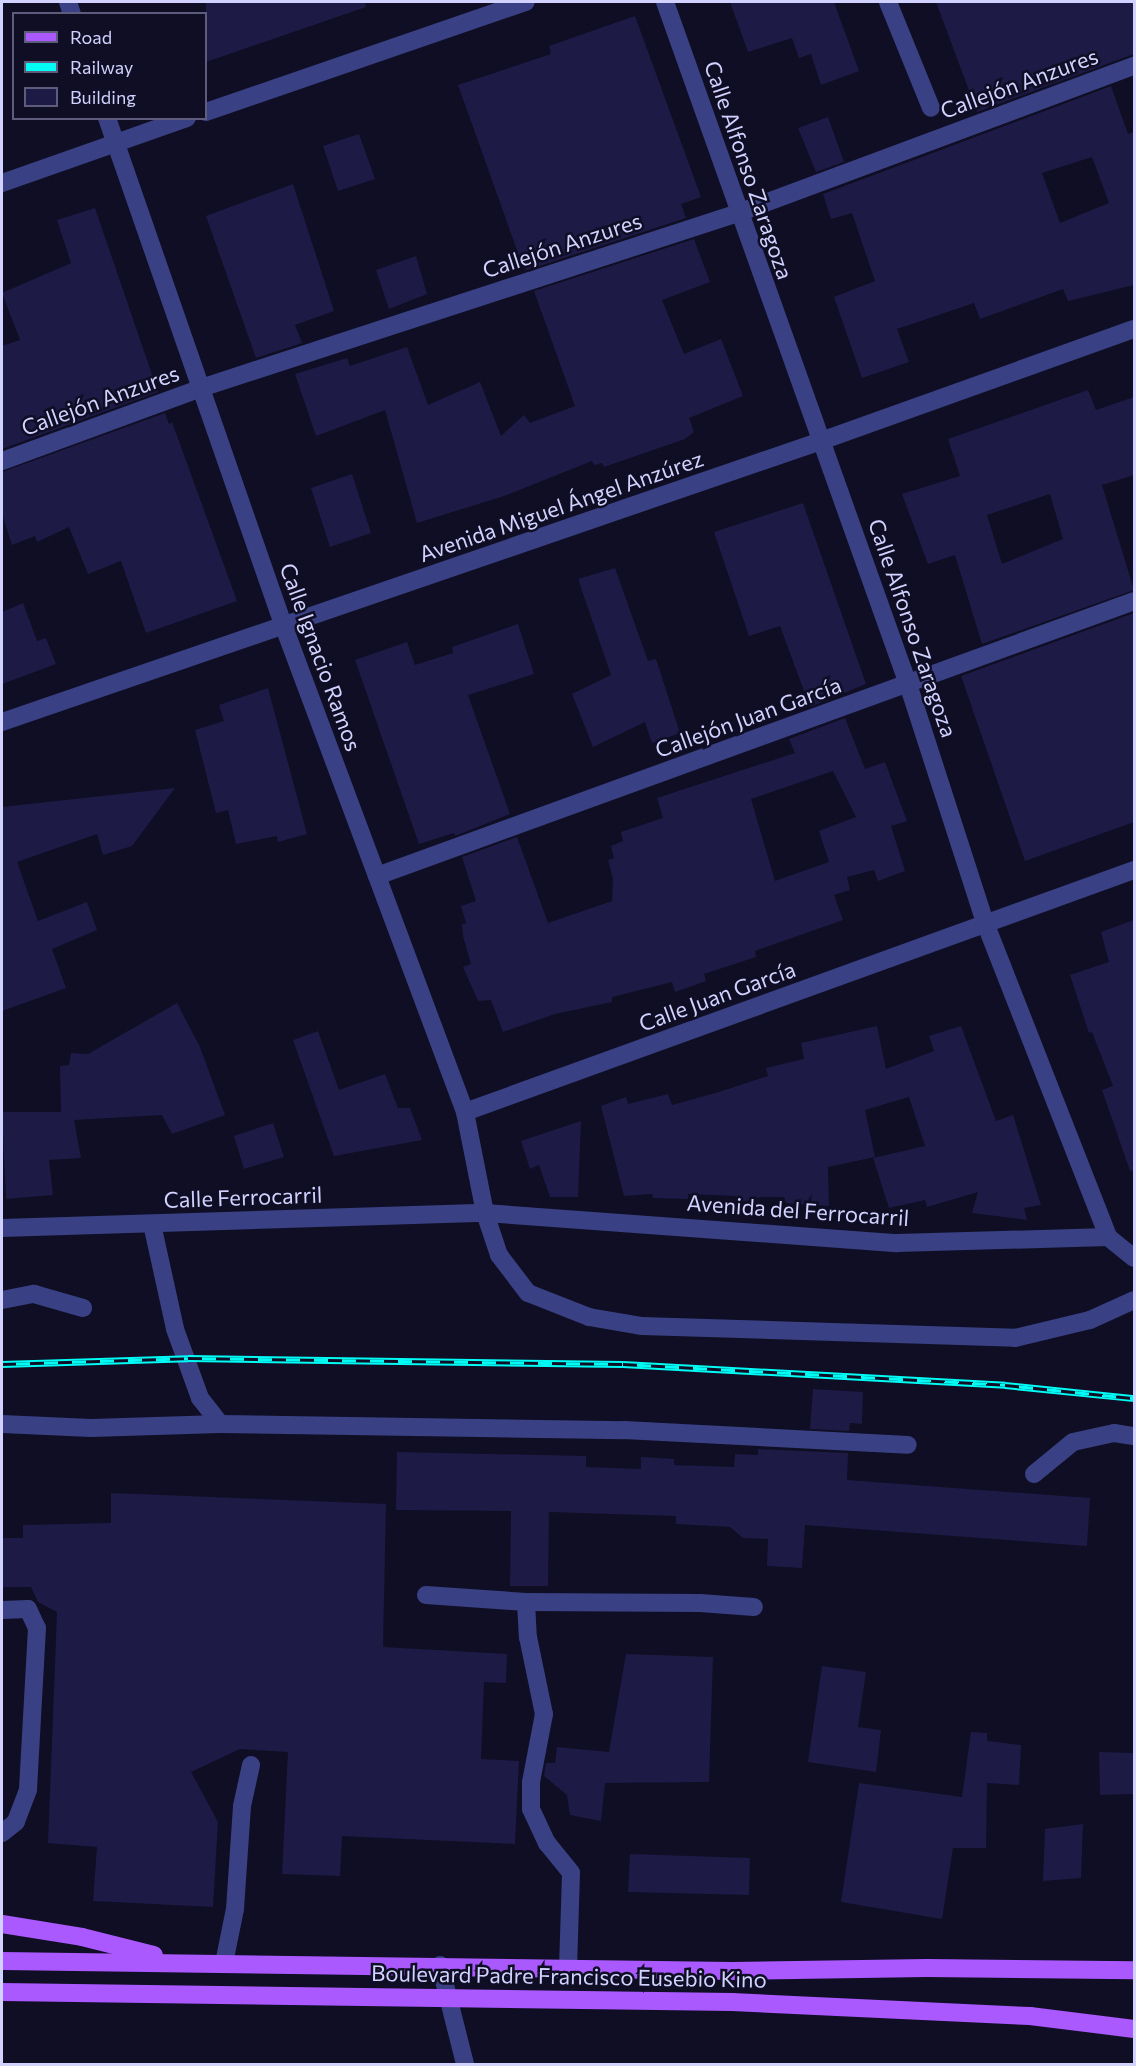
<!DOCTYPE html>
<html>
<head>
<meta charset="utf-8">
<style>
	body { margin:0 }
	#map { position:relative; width:1136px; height:2066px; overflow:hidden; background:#0f0e24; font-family:Commissioner,sans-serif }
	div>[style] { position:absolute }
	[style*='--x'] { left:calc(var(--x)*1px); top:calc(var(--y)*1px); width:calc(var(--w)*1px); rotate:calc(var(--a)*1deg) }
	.building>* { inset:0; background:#1d1a45 }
	.minor>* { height:18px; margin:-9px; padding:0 9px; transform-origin:9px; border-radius:9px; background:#394083 }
	.major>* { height:18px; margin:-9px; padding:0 9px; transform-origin:9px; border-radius:9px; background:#aa58ff }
	.rail>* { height:7px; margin-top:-3.5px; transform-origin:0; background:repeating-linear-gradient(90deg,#0f0e24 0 14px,#00fcf4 0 28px); box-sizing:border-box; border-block:2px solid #00fcf4 }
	span { translate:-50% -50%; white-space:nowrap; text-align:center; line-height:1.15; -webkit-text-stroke:5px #0f0e24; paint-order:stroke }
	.street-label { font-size:22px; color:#d1d2ff }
	.frame { position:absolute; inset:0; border:3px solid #d1d2ff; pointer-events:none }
	.legend { position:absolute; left:12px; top:12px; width:195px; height:108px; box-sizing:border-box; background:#0f0e24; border:2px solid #5d5c7c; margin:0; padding:8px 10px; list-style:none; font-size:18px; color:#d1d2ff }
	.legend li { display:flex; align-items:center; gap:12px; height:30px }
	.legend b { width:30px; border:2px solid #5d5c7c }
</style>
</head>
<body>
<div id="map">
	<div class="building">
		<i style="clip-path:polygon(206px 2px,365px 2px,366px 7px,206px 62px)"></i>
		<i style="clip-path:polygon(730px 2px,834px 2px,859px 71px,821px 85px,811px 54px,799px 58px,792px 38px,748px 52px)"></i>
		<i style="clip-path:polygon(936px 2px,1134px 2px,1134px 54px,977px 112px)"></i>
		<i style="clip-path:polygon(635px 16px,701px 197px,681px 204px,686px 218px,527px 270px,523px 267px,458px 85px,551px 54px,549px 46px)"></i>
		<i style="clip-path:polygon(evenodd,1111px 86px,1128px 134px,1134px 132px,1134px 285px,1068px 301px,1063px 289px,980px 319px,974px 303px,897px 329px,909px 362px,862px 378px,834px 297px,875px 281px,852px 213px,831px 219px,823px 194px,1111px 86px,1092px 157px,1109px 203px,1060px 223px,1042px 173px,1092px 157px)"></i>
		<i style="clip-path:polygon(828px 117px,844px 162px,816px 172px,798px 128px)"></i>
		<i style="clip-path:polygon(359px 134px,375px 179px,338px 191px,323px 146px)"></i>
		<i style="clip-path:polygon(293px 184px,334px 311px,295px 325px,302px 343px,256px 358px,206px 216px)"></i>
		<i style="clip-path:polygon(95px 208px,158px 392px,2px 449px,2px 346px,20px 340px,2px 293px,71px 263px,57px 220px)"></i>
		<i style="clip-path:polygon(694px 239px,710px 282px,662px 300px,684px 354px,721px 339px,743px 396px,689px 418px,694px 432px,685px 439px,604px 467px,602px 463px,594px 465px,592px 461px,504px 496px,417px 523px,385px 410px,316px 436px,295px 374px,347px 358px,350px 366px,407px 347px,428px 405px,480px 382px,501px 436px,524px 415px,530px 423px,575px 406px,534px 291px)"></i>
		<i style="clip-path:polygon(416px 256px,427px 294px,389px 309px,376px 270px)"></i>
		<i style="clip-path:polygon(evenodd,1088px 390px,1096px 410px,1134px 397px,1134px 475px,1102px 485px,1134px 590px,982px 644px,955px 555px,928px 564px,902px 494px,960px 476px,948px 439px,1088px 390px,1050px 494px,1063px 539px,1002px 564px,987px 515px,1050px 494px)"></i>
		<i style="clip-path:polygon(165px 413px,169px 424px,172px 422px,237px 601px,146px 633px,121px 561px,88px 574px,69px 527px,37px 542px,35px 536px,12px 545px,2px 514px,2px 472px)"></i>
		<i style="clip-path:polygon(352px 474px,371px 533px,330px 547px,311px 488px)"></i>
		<i style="clip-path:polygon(803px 503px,866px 684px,810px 707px,780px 626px,749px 636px,714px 532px)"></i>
		<i style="clip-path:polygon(615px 568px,648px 661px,656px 659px,680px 733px,652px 743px,645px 722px,593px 747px,572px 694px,611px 675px,578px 579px)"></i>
		<i style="clip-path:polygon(23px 603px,37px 641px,46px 638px,56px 664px,2px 684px,2px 612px)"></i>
		<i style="clip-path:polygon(1134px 613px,1134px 822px,1025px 861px,961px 676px)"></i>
		<i style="clip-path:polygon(518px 624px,534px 674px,468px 695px,510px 814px,455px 836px,454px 833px,419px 844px,355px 660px,407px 642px,415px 665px,453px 653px,452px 647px)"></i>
		<i style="clip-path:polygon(268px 688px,307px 834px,278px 842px,277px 836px,236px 844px,228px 810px,216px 813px,195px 730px,224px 721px,219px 705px)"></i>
		<i style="clip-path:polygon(evenodd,845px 718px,865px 769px,885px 762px,907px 821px,891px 826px,905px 871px,878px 881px,874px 870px,847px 877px,850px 890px,834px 895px,843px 920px,755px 951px,756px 957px,704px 974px,706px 981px,675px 992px,672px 982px,612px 997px,612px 1002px,555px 1014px,503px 1032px,491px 1000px,478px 1001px,463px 967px,471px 964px,463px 936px,462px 924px,466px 923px,461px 906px,476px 901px,462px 857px,517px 837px,548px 923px,612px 901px,613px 879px,608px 860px,614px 858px,611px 846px,623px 841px,621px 832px,663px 818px,657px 798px,795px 753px,789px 739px,845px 718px,833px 771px,856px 817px,819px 831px,829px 862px,775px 881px,751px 799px,833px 771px)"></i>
		<i style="clip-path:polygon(175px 788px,132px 846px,103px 855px,97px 834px,17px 862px,38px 921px,87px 902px,97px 930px,52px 949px,66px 988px,2px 1011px,2px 807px)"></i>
		<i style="clip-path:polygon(1134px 920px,1134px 1170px,1130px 1171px,1102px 1090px,1113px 1086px,1092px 1032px,1089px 1033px,1070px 975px,1109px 962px,1101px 932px)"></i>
		<i style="clip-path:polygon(177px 1003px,200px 1047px,225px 1115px,172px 1134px,162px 1115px,74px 1120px,81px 1158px,49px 1160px,53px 1195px,6px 1199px,2px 1112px,61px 1112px,60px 1066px,69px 1065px,71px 1053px,88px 1054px)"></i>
		<i style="clip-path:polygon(877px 1026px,886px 1069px,934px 1051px,929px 1036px,961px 1026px,996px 1121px,1013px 1115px,1041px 1205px,1024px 1208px,1027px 1220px,972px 1213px,978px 1192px,927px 1207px,925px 1200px,889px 1208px,873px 1158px,925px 1146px,909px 1097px,865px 1110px,875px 1157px,828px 1167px,829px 1206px,786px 1203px,784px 1197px,761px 1197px,738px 1203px,736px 1196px,688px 1194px,688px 1199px,653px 1198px,652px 1194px,624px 1196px,601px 1106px,626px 1097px,628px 1104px,668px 1094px,672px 1105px,719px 1092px,768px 1076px,766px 1068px,804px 1059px,801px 1043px)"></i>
		<i style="clip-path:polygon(318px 1031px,339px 1090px,385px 1074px,398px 1108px,410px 1108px,422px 1140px,334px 1156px,293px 1040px)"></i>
		<i style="clip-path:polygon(581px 1121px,578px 1197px,550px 1197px,539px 1165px,530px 1169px,521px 1141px)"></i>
		<i style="clip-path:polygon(273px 1123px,284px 1157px,244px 1169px,234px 1136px)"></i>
		<i style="clip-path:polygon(813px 1389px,863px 1392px,862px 1424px,850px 1423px,849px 1431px,810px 1429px)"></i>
		<i style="clip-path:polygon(758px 1449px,848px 1453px,847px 1480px,1090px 1498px,1087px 1546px,805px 1525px,802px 1568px,767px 1566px,768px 1539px,743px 1538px,730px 1527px,676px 1524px,676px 1516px,549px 1512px,548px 1586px,510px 1586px,511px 1511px,396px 1510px,397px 1452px,586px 1456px,586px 1467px,641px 1469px,641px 1457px,674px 1459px,674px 1465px,734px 1467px,735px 1454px,758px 1455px)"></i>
		<i style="clip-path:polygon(111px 1493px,386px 1504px,383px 1647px,507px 1654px,506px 1683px,484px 1682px,481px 1759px,519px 1761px,515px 1844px,342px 1836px,340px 1876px,282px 1874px,288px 1752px,240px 1749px,191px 1772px,218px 1822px,213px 1907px,93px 1901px,97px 1847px,48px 1843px,57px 1612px,38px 1602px,31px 1587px,2px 1587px,2px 1538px,23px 1538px,23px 1525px,111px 1523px)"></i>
		<i style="clip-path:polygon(626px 1654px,713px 1657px,709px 1782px,605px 1783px,601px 1821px,570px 1815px,567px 1795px,544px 1776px,546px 1763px,555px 1763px,557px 1747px,609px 1752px)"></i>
		<i style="clip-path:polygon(822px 1666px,866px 1672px,858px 1727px,881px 1730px,876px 1772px,808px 1762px)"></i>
		<i style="clip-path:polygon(971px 1732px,987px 1733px,987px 1741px,1021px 1745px,1019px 1785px,987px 1783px,986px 1848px,953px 1848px,942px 1919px,841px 1902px,859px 1783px,962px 1797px)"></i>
		<i style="clip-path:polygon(1099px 1752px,1134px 1753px,1134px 1794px,1100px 1795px)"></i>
		<i style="clip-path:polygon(1083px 1824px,1081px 1878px,1043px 1881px,1045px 1829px)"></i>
		<i style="clip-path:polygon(630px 1854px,750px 1858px,749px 1895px,628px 1892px)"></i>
	</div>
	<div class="minor">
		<i style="--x:68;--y:2;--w:13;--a:72"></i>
		<i style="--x:665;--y:2;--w:724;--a:70.39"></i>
		<i style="--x:908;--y:684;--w:253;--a:72.1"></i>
		<i style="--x:986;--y:925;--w:335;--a:68.6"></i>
		<i style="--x:1108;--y:1237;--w:33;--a:39"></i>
		<i style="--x:888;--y:2;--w:114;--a:67.9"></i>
		<i style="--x:206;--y:112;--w:338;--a:-19"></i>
		<i style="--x:107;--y:118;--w:539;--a:70.83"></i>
		<i style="--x:284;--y:627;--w:518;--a:69.53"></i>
		<i style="--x:465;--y:1112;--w:103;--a:78.8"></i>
		<i style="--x:485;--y:1213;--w:44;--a:71.6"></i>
		<i style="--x:499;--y:1255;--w:48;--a:52.7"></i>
		<i style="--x:528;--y:1293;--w:66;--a:21.5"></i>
		<i style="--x:589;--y:1317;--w:54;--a:9.6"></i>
		<i style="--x:642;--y:1326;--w:373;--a:1.8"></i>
		<i style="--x:1015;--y:1338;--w:77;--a:-13.5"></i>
		<i style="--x:1090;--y:1320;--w:48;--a:-24.4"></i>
		<i style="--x:2;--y:183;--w:196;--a:-19.4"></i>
		<i style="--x:2;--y:461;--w:212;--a:-20.1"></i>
		<i style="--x:201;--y:388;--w:565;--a:-18.05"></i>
		<i style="--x:738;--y:213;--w:422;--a:-20.4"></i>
		<i style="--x:2;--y:722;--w:866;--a:-18.94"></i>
		<i style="--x:821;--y:441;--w:332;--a:-19.7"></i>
		<i style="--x:377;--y:876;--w:805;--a:-19.96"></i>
		<i style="--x:465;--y:1112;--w:711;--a:-19.89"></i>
		<i style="--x:152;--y:1224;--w:107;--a:77.6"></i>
		<i style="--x:175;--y:1329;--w:73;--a:70.1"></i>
		<i style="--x:200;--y:1398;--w:33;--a:52"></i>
		<i style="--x:220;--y:1424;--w:404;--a:0.9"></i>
		<i style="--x:624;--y:1430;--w:284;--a:3"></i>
		<i style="--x:2;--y:1228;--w:483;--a:-1.8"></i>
		<i style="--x:485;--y:1213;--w:413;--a:4.2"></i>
		<i style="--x:897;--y:1243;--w:211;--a:-1.6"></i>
		<i style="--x:2;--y:1300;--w:33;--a:-11"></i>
		<i style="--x:34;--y:1294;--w:51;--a:15.9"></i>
		<i style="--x:2;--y:1424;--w:89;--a:2.6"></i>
		<i style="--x:91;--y:1428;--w:129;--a:-1.8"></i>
		<i style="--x:1034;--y:1474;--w:50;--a:-39.4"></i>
		<i style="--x:1073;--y:1442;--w:42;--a:-12.4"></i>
		<i style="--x:1114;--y:1433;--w:20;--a:9"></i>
		<i style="--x:426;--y:1595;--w:100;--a:4"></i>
		<i style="--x:526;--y:1602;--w:35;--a:87"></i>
		<i style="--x:528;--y:1637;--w:79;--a:78.3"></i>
		<i style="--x:544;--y:1714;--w:69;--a:100.8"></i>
		<i style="--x:531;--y:1782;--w:27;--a:90"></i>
		<i style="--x:531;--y:1809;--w:38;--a:65"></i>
		<i style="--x:547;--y:1843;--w:38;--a:51"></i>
		<i style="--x:571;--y:1873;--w:95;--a:91.8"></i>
		<i style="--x:526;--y:1602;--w:174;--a:0.3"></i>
		<i style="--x:700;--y:1603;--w:54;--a:4.2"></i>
		<i style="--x:2;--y:1610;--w:26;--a:-2"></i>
		<i style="--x:28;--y:1609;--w:21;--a:65"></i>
		<i style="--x:37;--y:1628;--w:162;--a:93.2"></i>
		<i style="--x:28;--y:1790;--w:34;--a:111"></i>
		<i style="--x:16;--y:1822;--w:18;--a:142"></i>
		<i style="--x:224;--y:1963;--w:55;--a:-78.5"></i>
		<i style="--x:235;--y:1909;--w:103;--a:-86.1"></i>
		<i style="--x:242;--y:1806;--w:42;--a:-77.6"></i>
		<i style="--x:440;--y:1965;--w:102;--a:75.8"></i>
	</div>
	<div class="major">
		<i style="--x:2;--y:1924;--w:81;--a:9.2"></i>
		<i style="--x:82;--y:1937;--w:74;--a:14"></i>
		<i style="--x:2;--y:1961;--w:730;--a:0.78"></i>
		<i style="--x:732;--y:1971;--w:195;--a:-0.9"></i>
		<i style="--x:927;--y:1968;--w:207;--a:0.6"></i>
		<i style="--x:2;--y:1992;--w:730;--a:0.78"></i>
		<i style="--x:732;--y:2002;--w:298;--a:2.7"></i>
		<i style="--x:1030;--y:2016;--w:105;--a:7.1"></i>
	</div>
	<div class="rail">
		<i style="--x:2;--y:1364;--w:186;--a:-1.8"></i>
		<i style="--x:188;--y:1358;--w:435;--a:0.8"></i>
		<i style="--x:623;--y:1364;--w:383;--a:3.1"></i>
		<i style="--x:1005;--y:1385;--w:130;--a:5.8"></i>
	</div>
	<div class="street-label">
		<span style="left:1019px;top:83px;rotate:-20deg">Callejón Anzures</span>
		<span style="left:749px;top:170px;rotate:71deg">Calle Alfonso Zaragoza</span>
		<span style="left:562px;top:245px;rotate:-18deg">Callejón Anzures</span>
		<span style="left:100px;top:400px;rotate:-20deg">Callejón Anzures</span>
		<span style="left:561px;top:506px;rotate:-19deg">Avenida Miguel Ángel Anzúrez</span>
		<span style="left:913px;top:628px;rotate:71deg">Calle Alfonso Zaragoza</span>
		<span style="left:321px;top:657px;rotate:70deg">Calle Ignacio Ramos</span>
		<span style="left:748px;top:717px;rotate:-20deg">Callejón Juan García</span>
		<span style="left:717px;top:996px;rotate:-20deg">Calle Juan García</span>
		<span style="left:243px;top:1197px;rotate:-2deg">Calle Ferrocarril</span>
		<span style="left:798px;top:1210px;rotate:4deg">Avenida del Ferrocarril</span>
		<span style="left:569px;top:1976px;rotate:1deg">Boulevard Padre Francisco Eusebio Kino</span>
	</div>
	<div class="frame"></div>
	<ul class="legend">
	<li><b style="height:8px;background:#aa58ff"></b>Road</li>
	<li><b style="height:8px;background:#00fcf4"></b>Railway</li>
	<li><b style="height:16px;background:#1d1a45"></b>Building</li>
	</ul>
</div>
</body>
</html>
